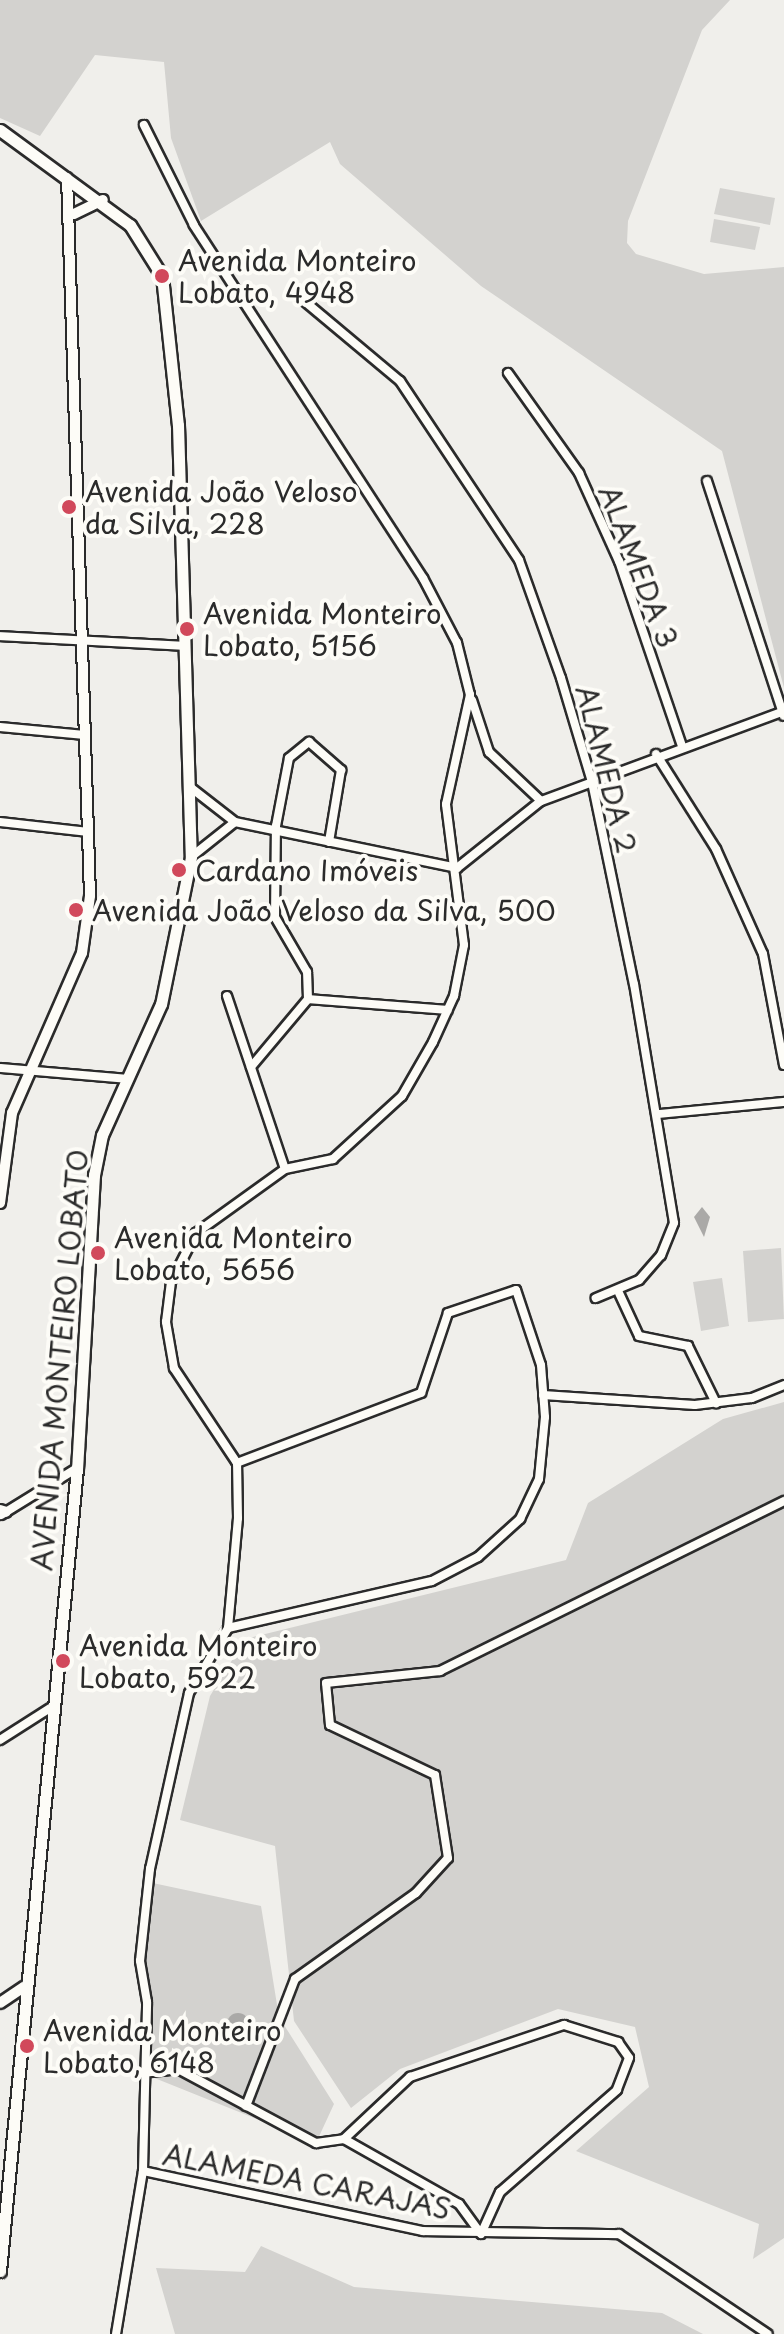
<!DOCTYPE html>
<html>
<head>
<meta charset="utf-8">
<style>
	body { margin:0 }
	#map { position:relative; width:784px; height:2334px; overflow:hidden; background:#f0efeb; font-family:"Playpen Sans",sans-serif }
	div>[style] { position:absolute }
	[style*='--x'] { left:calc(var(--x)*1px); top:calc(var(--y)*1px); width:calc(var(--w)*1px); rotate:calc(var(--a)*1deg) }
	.green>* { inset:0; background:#d3d2cf }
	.water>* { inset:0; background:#aaa9a7 }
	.round { border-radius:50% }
	.roads { filter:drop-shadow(2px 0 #2b2b2b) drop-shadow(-2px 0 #2b2b2b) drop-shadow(0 2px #2b2b2b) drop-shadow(0 -2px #2b2b2b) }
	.minor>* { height:8px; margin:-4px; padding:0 4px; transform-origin:4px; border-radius:4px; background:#fdfcf7 }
	.tertiary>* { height:10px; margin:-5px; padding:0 5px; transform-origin:5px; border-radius:5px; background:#fdfcf7 }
	.secondary>* { height:11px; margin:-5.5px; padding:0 5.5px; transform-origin:5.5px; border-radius:5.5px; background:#fdfcf7 }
	.dots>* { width:22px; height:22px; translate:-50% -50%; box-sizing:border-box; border:4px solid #fdfcf7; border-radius:50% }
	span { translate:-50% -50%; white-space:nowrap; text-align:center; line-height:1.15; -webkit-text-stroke:8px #fdfcf7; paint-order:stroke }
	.poi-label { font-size:28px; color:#2b2b2b }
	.left { translate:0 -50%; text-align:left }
	.street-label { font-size:28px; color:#2b2b2b }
</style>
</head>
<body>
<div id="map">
	<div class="green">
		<i style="clip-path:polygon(0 0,730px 0,702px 30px,628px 221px,627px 243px,636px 254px,704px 274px,784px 267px,784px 688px,722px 451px,481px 286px,340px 164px,330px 142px,201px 221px,171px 138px,164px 62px,95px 55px,40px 136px,0 118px)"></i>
		<i style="clip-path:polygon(720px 188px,775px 198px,770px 225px,714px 214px)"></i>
		<i style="clip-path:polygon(714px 219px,760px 227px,755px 250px,710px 242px)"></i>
		<i style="clip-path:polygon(781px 1248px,784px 1319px,748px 1322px,743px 1251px)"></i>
		<i style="clip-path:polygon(722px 1278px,729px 1326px,701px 1331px,693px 1282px)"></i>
		<i style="clip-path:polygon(784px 1402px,784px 2238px,753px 2259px,759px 2224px,576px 2151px,649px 2087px,635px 2027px,558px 2009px,400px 2069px,351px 2108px,294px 2021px,275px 1846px,180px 1820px,210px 1696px,245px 1639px,566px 1560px,588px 1503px,723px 1419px)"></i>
		<i style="clip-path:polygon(148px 1882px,261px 1906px,279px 2017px,334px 2104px,316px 2143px,142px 2073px)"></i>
		<i style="clip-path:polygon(261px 2246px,354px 2287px,662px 2313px,703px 2334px,175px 2334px,156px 2268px,245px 2272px)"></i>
	</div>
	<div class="water">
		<i style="clip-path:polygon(702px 1207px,710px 1217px,704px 1237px,694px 1217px)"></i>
		<i class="round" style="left:227px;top:2013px;width:22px;height:22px"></i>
	</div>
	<div class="roads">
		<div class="minor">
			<i style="--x:297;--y:295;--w:134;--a:39.9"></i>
			<i style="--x:400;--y:381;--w:215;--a:56.4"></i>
			<i style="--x:519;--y:560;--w:125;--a:70.4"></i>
			<i style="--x:561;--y:678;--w:109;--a:73.4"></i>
			<i style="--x:592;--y:782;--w:206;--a:78.3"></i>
			<i style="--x:634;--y:984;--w:242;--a:80.5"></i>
			<i style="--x:674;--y:1223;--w:35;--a:112"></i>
			<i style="--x:661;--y:1255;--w:33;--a:131"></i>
			<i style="--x:639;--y:1280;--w:47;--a:157.3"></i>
			<i style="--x:508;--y:373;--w:123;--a:54.6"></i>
			<i style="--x:579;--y:473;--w:97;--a:65.6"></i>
			<i style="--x:619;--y:561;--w:195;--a:71.2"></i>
			<i style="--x:707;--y:481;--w:247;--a:71.9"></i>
			<i style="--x:0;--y:636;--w:183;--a:3.1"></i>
			<i style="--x:472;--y:700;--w:55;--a:71.9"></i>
			<i style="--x:489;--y:752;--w:71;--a:43.3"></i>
			<i style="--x:0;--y:727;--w:85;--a:5.4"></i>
			<i style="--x:656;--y:754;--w:112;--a:57.7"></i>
			<i style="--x:716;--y:849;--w:115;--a:65.9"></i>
			<i style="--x:763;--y:954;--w:113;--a:79.3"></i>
			<i style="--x:190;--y:787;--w:57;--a:37.9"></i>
			<i style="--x:235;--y:822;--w:227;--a:11.7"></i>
			<i style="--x:457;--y:868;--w:107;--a:-38.6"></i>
			<i style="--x:541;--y:801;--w:259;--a:-20.3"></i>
			<i style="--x:0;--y:822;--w:89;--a:6.5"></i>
			<i style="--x:191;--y:857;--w:56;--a:-38.5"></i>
			<i style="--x:227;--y:996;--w:182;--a:71.5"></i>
			<i style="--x:308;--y:999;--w:27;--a:-92"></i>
			<i style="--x:307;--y:972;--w:64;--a:-120.2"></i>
			<i style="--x:275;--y:917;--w:91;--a:-89.4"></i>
			<i style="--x:276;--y:826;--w:69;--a:-79.2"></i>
			<i style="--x:289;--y:758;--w:26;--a:-39"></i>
			<i style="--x:309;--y:742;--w:43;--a:41.2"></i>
			<i style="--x:341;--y:770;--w:73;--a:99.5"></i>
			<i style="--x:251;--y:1067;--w:89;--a:-50"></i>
			<i style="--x:308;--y:999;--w:140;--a:4.5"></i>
			<i style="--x:0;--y:1068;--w:128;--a:4.9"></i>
			<i style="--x:659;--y:1114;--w:126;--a:-5.5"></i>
			<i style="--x:619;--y:1293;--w:47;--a:65.1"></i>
			<i style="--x:639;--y:1336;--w:50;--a:11.5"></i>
			<i style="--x:688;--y:1346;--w:64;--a:63.8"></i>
			<i style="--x:543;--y:1395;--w:152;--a:3.8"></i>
			<i style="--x:695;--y:1405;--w:57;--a:-7"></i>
			<i style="--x:752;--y:1398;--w:35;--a:-22"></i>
			<i style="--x:1;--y:1515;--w:89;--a:-31.7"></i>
			<i style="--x:228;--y:1628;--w:209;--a:-13"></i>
			<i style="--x:432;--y:1581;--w:52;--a:-27.6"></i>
			<i style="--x:478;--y:1557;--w:57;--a:-42.1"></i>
			<i style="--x:520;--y:1519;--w:44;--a:-64.6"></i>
			<i style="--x:539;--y:1479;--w:62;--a:-84.5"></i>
			<i style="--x:545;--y:1417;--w:52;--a:-94.4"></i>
			<i style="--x:541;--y:1365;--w:79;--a:-108.4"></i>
			<i style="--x:516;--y:1290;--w:72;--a:161.3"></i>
			<i style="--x:448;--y:1313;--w:84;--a:108.6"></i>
			<i style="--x:421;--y:1393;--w:197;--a:159.2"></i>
			<i style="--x:0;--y:1740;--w:59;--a:-32.6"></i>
			<i style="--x:142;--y:2073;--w:36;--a:-6"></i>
			<i style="--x:178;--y:2069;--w:157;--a:28.2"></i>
			<i style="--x:316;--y:2143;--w:28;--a:-8"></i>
			<i style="--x:344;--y:2139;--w:91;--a:-43.2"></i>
			<i style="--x:410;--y:2077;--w:163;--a:-18.7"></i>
			<i style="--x:564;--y:2025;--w:57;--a:17.5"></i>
			<i style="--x:618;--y:2042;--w:19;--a:55"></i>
			<i style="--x:629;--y:2058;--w:34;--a:111"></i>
			<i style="--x:617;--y:2090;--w:155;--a:138.9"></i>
			<i style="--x:500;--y:2192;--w:46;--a:114.3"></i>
			<i style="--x:481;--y:2234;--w:37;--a:-126"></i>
			<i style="--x:459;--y:2204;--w:132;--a:-150.5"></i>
			<i style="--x:246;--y:2106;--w:136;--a:-68.9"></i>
			<i style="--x:295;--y:1979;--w:148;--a:-35.4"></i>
			<i style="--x:416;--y:1893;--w:47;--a:-47.6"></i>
			<i style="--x:448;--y:1858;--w:84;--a:-98.9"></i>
			<i style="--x:435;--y:1775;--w:116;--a:-154.5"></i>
			<i style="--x:330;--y:1725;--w:42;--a:-95.4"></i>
			<i style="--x:326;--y:1683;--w:115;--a:-6"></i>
			<i style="--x:440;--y:1671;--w:384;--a:-26.3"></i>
			<i style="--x:143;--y:2171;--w:286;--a:12.1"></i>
			<i style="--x:423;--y:2231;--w:196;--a:0.9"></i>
			<i style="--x:619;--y:2234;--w:179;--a:33.9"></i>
			<i style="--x:116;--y:2334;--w:165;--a:-80.6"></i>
			<i style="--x:143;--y:2171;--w:169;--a:-88.6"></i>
			<i style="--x:147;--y:2002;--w:42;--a:-99.7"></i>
			<i style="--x:140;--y:1961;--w:93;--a:-83.8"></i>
			<i style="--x:150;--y:1869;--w:180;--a:-77.5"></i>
			<i style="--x:189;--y:1693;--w:76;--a:-59"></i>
			<i style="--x:228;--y:1628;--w:110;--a:-84.8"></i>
			<i style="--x:238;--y:1518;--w:55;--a:-91"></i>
			<i style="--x:237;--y:1463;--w:114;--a:-123.6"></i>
			<i style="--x:174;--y:1368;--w:47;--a:-99.9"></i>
			<i style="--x:166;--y:1322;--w:40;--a:-82.9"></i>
			<i style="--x:171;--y:1282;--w:55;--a:-63"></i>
			<i style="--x:196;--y:1233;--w:110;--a:-35.7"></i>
			<i style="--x:285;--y:1169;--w:49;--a:-11.8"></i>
			<i style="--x:333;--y:1159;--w:93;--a:-42.4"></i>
			<i style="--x:402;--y:1096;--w:62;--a:-60.1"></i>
			<i style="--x:433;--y:1042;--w:51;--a:-65.5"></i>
			<i style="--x:454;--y:996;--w:52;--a:-78.9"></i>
			<i style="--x:464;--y:945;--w:142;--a:-97.3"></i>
			<i style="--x:446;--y:804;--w:112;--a:-77.6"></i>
			<i style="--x:470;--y:695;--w:54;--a:-104"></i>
			<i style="--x:457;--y:643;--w:73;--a:-117.6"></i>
			<i style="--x:423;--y:578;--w:421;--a:-123"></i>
			<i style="--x:194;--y:225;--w:112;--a:-116.6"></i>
		</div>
		<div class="tertiary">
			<i style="--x:74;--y:214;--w:32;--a:-26"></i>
			<i style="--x:0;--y:1203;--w:91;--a:-82.4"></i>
			<i style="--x:12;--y:1113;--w:175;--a:-66.4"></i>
			<i style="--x:82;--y:953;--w:58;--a:-82"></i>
			<i style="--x:90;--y:896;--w:718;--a:-91.83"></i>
			<i style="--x:0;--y:1510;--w:6;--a:18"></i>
			<i style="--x:0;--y:2003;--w:29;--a:-34"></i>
		</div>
		<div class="secondary">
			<i style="--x:0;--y:130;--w:161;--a:36.2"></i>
			<i style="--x:130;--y:225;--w:60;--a:57.9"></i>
			<i style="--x:162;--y:276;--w:150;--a:83.9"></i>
			<i style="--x:178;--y:425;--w:432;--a:88.3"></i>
			<i style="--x:191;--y:857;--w:150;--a:101.5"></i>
			<i style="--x:161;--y:1004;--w:144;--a:114.2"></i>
			<i style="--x:102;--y:1135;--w:41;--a:101.3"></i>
			<i style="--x:94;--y:1175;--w:293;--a:93.3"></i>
			<i style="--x:77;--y:1468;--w:807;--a:95.48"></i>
		</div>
	</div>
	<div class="dots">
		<i style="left:162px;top:276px;background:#d1495b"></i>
		<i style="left:69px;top:507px;background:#d1495b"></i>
		<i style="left:187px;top:629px;background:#d1495b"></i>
		<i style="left:179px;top:870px;background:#d1495b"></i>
		<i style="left:76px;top:910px;background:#d1495b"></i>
		<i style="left:98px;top:1253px;background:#d1495b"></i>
		<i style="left:63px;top:1661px;background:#d1495b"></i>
		<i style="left:27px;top:2046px;background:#d1495b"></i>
	</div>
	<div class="poi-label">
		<span class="left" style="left:178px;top:276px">Avenida Monteiro<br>Lobato, 4948</span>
		<span class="left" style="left:85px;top:507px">Avenida João Veloso<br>da Silva, 228</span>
		<span class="left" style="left:203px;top:629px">Avenida Monteiro<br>Lobato, 5156</span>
		<span class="left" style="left:195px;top:870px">Cardano Imóveis</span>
		<span class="left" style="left:92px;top:910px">Avenida João Veloso da Silva, 500</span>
		<span class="left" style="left:114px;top:1253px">Avenida Monteiro<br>Lobato, 5656</span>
		<span class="left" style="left:79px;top:1661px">Avenida Monteiro<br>Lobato, 5922</span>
		<span class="left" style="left:43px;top:2046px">Avenida Monteiro<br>Lobato, 6148</span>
	</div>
	<div class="street-label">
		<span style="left:639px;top:566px;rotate:69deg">ALAMEDA 3</span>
		<span style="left:607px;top:769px;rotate:76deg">ALAMEDA 2</span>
		<span style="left:59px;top:1360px;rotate:-85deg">AVENIDA MONTEIRO LOBATO</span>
		<span style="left:307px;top:2181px;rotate:11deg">ALAMEDA CARAJAS</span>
	</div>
</div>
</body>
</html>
